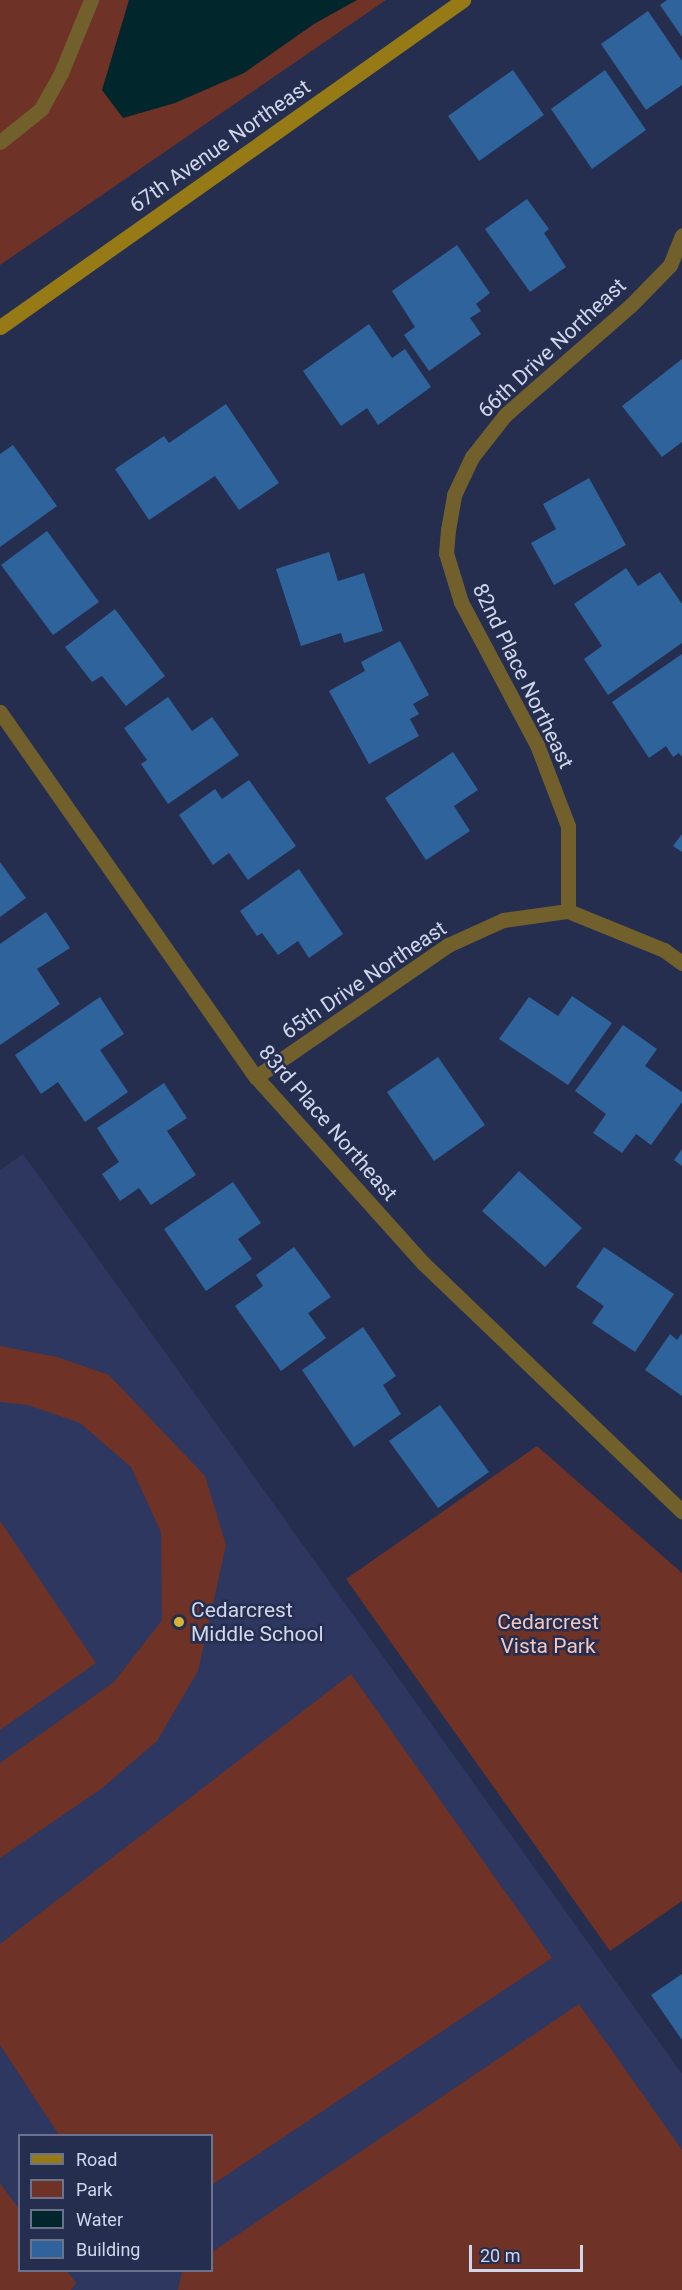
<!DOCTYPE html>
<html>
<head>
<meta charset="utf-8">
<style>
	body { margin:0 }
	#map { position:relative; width:682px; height:2290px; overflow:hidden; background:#262e50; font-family:Roboto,sans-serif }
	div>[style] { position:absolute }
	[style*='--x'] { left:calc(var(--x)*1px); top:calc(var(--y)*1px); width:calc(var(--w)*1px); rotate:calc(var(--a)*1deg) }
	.built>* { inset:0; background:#2e375f }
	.green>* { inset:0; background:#6e3226 }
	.water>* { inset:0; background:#01272d }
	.building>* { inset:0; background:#2e639b }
	.service>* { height:15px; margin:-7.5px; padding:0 7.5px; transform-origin:7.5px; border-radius:7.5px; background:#71602b }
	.minor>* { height:15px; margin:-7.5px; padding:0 7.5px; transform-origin:7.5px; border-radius:7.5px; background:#71602b }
	.secondary>* { height:15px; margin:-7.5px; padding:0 7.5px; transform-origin:7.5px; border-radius:7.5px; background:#957a16 }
	.dots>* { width:16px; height:16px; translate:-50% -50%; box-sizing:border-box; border:3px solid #262e50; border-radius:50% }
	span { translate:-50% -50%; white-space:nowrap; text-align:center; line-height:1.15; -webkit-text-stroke:5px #262e50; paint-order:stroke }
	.street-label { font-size:21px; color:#d0d7ec }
	.poi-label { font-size:21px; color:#d0d7ec }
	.left { translate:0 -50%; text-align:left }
	.park-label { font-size:21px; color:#f4c6bc }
	.legend { position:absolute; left:18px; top:2134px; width:195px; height:138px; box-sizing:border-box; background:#262e50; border:2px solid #6a728e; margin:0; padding:8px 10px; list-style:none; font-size:18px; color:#d0d7ec }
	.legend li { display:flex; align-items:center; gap:12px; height:30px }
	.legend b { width:30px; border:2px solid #6a728e }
	.scale { position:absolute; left:469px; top:2245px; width:114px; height:27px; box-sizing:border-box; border:3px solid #d0d7ec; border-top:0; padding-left:8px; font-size:18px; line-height:21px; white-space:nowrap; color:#d0d7ec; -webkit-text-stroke:4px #262e50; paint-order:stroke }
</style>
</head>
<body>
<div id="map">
	<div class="built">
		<i style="clip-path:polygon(evenodd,23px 1154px,682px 2074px,682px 2290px,0 2290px,0 1170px,23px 1154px,20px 2136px,212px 2136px,212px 2270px,20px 2270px,20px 2136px)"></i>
	</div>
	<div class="green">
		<i style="clip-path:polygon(0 0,386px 0,0 265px)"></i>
		<i style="clip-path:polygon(0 1346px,57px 1357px,109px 1375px,205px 1476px,226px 1545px,198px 1671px,157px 1741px,101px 1789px,0 1858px,0 1763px,114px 1682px,162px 1620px,161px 1532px,131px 1467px,80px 1423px,28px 1405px,0 1402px)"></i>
		<i style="clip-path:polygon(537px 1446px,682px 1573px,682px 1901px,610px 1951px,346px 1579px)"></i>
		<i style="clip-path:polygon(0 1521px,96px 1663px,0 1730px)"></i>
		<i style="clip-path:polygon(351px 1674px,552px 1958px,212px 2185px,212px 2136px,59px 2135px,0 2045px,0 1944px)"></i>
		<i style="clip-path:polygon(579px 2004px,682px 2150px,682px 2290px,178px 2290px,182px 2272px,212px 2270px,212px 2252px)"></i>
		<i style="clip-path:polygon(0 2183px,19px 2209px,20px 2270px,67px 2271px,76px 2283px,71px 2290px,0 2290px)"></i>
	</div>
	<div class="water">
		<i style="clip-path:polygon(129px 0,357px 0,314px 24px,244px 73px,175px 103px,123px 118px,102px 90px)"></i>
	</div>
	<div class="building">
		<i style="clip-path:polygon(667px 0,682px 0,682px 37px,660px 5px)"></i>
		<i style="clip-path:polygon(648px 11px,682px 61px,682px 85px,646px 110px,601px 44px)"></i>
		<i style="clip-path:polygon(513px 70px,544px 115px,479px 161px,448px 116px)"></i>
		<i style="clip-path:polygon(605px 70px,646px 130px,592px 169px,551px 109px)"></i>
		<i style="clip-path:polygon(527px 199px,549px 229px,544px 233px,566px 267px,530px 292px,485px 229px)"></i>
		<i style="clip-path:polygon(457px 245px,490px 293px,476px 304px,481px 311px,470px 318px,481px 334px,429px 371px,404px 335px,415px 327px,392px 291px)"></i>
		<i style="clip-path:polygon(369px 324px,392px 358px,405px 349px,431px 387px,378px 425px,367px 408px,341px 426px,303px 371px)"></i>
		<i style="clip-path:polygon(682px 359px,682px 442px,662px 457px,622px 406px)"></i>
		<i style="clip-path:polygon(226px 404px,279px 483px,239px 510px,215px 476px,149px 520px,115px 469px,164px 436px,169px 443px)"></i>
		<i style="clip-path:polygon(13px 445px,57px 506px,0 547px,0 454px)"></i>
		<i style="clip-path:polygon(589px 478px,626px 545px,554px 585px,531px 543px,556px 529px,543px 504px)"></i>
		<i style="clip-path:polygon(47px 531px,99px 602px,53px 635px,1px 565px)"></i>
		<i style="clip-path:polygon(329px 552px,338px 581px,364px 573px,383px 631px,344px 643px,341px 633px,301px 646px,276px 569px)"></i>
		<i style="clip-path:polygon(626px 568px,638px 586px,660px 572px,682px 604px,682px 643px,608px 695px,584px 659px,602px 646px,574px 604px)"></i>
		<i style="clip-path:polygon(115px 609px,165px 676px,126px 706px,102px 676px,92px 682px,65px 647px)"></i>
		<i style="clip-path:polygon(400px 641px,429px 695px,413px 704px,419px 714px,410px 719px,419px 736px,369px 764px,329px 691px,365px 671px,361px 662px)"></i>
		<i style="clip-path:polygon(682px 654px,682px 757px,679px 753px,673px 757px,666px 746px,649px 758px,612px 702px)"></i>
		<i style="clip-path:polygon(168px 697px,192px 731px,212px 717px,239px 755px,168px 804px,141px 764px,147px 760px,124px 728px)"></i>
		<i style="clip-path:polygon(453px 752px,478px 790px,454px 806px,470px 831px,426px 860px,385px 798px)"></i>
		<i style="clip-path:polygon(249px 780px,296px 846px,248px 880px,229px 853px,213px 865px,179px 815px,215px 789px,222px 799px)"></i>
		<i style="clip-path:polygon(682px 834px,682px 852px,673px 846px)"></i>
		<i style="clip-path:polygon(0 862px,26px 898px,0 917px)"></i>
		<i style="clip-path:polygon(299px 869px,343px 934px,309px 958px,298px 941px,278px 955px,262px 933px,257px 936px,240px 911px)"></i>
		<i style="clip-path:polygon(46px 912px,70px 948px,37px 969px,60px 1004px,0 1045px,0 944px)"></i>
		<i style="clip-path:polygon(572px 996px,612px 1023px,568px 1085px,499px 1039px,529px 997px,558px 1016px)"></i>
		<i style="clip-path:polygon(100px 997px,124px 1034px,100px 1050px,128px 1092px,85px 1122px,58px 1082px,41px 1094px,15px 1055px)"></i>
		<i style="clip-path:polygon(623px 1025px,657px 1049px,645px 1066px,682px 1092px,682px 1102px,651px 1145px,636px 1134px,622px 1153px,593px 1133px,606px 1114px,575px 1091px)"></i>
		<i style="clip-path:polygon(438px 1057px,485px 1125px,434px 1161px,387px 1092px)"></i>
		<i style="clip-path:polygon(164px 1083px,187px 1118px,167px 1131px,196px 1175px,151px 1205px,139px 1188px,120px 1201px,102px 1174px,119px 1162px,97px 1128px)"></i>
		<i style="clip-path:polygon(682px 1149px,682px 1166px,674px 1160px)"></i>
		<i style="clip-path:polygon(519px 1171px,582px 1228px,545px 1267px,482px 1211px)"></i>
		<i style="clip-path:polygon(233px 1182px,261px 1223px,238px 1239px,252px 1259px,206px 1291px,164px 1229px)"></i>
		<i style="clip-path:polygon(294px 1247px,331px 1297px,308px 1313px,326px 1338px,281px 1371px,235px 1306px,263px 1286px,256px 1275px)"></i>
		<i style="clip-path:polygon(604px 1247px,674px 1294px,635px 1352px,592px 1323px,604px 1306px,576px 1287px)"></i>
		<i style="clip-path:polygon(363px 1327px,396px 1376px,383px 1385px,401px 1414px,354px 1447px,302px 1370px)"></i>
		<i style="clip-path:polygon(682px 1333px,682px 1396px,645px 1370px,670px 1334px,677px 1340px)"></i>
		<i style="clip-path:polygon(440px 1405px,489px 1472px,438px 1508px,389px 1441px)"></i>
		<i style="clip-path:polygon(682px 1974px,682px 2040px,651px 1995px)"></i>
	</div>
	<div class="service">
		<i style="--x:0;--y:142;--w:53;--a:-38.8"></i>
		<i style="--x:41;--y:109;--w:41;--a:-60.9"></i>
		<i style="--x:61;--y:73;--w:79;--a:-67.7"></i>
	</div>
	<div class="minor">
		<i style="--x:0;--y:712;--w:446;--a:55"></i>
		<i style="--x:256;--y:1077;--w:250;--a:48.1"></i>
		<i style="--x:423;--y:1263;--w:359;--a:43.8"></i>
		<i style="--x:568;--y:911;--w:85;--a:-90"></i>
		<i style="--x:568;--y:826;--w:87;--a:-110.9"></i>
		<i style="--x:537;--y:745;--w:162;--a:-118"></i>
		<i style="--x:461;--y:602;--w:51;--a:-107"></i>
		<i style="--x:446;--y:553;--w:23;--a:-85"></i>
		<i style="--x:448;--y:530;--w:36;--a:-80"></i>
		<i style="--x:454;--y:495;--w:42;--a:-64.7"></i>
		<i style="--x:472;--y:457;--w:53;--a:-51.8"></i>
		<i style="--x:505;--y:415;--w:167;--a:-41.1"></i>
		<i style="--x:631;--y:305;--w:56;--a:-45.7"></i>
		<i style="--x:670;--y:265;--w:32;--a:-68"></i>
		<i style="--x:568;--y:911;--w:104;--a:22.1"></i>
		<i style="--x:664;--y:950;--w:22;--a:36"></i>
		<i style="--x:256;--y:1077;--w:233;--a:-34.5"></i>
		<i style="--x:448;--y:945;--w:60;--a:-24.4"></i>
		<i style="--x:503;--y:920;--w:66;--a:-7.9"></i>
	</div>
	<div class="secondary">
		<i style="--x:0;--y:327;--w:567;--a:-35.23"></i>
	</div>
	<div class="dots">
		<i style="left:179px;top:1622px;background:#d8b434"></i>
	</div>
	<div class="street-label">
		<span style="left:220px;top:146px;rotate:-35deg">67th Avenue Northeast</span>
		<span style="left:552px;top:348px;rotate:-43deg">66th Drive Northeast</span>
		<span style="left:523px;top:676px;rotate:64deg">82nd Place Northeast</span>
		<span style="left:364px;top:980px;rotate:-34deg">65th Drive Northeast</span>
		<span style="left:328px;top:1123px;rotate:49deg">83rd Place Northeast</span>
	</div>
	<div class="poi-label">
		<span class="left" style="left:191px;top:1622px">Cedarcrest<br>Middle School</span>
	</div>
	<div class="park-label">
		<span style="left:548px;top:1634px">Cedarcrest<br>Vista Park</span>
	</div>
	<ul class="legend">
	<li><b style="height:8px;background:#957a16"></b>Road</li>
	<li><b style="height:16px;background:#6e3226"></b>Park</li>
	<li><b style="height:16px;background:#01272d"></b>Water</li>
	<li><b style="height:16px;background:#2e639b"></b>Building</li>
	</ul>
	<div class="scale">20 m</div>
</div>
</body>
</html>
